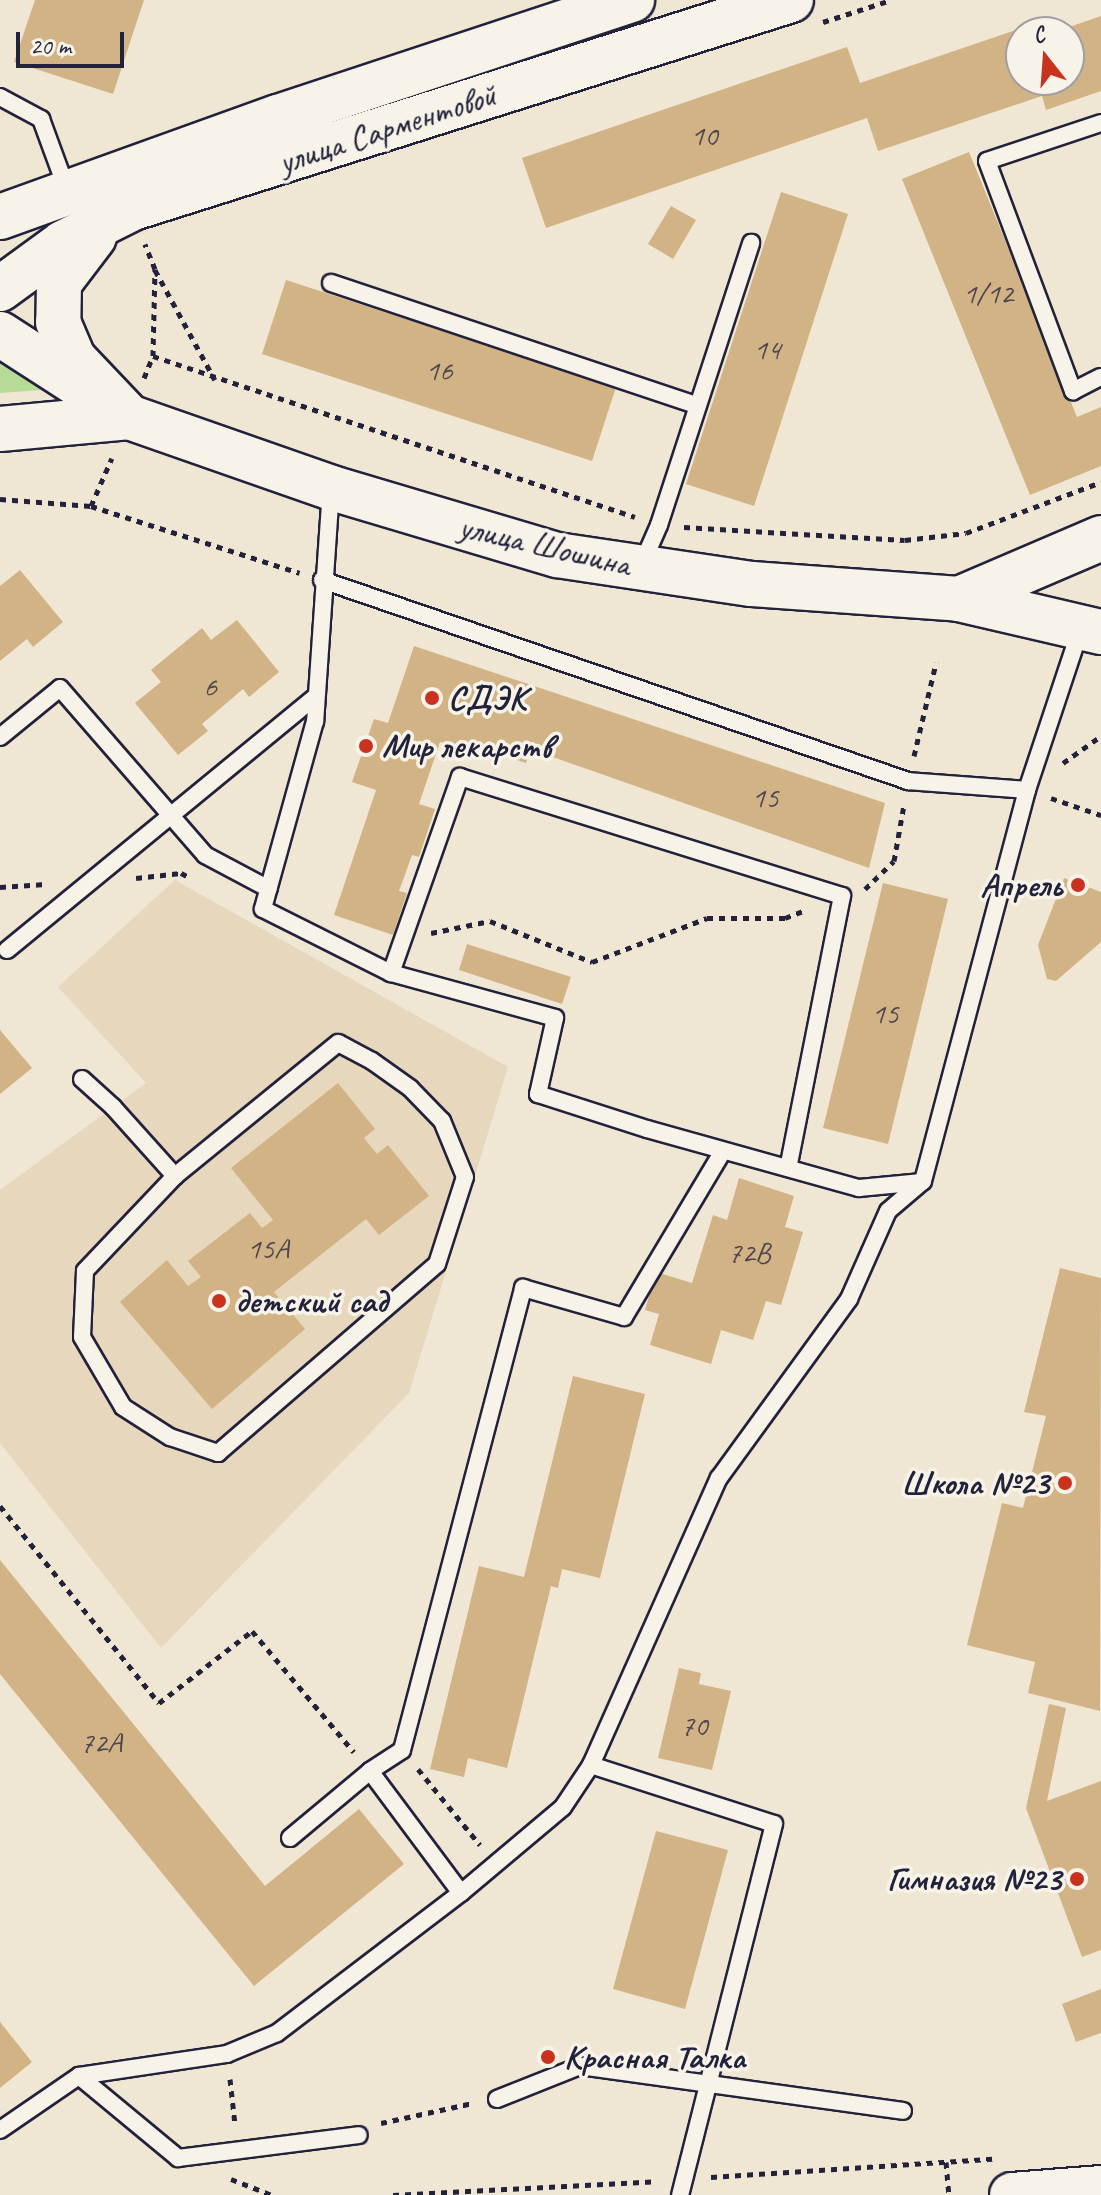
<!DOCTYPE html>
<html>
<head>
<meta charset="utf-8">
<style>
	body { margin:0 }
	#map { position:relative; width:1101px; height:2195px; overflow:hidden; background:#f0e6d4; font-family:Caveat,sans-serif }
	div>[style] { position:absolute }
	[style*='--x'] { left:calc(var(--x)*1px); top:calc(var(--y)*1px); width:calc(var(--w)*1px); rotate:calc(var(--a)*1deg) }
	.built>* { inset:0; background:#e7d7bd }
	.green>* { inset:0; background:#b5db97 }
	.building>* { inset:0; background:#d2b386 }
	.path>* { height:5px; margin-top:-2.5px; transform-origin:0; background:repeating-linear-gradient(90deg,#22223b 0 6px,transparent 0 12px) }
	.roads { filter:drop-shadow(2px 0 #22223b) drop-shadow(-2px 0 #22223b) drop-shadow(0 2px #22223b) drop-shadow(0 -2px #22223b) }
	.lane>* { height:16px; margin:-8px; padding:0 8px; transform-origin:8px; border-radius:8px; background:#f7f3e8 }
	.secondary>* { height:44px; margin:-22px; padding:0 22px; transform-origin:22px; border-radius:22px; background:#f7f3e8 }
	.dots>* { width:22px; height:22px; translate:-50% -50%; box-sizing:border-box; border:4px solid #f7f3e8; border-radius:50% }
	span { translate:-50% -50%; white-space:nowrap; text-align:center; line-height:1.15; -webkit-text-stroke:7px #f7f3e8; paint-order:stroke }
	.number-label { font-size:30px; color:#4e464e }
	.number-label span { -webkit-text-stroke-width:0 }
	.street-label { font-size:34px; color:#22223b }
	.poi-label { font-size:34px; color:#22223b; font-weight:700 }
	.left { translate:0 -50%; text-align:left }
	.right { translate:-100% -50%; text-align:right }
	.north { position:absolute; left:1005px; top:16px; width:80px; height:80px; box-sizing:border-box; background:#f7f3e8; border:2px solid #a29fa3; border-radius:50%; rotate:343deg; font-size:22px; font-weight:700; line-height:32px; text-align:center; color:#22223b }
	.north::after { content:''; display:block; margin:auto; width:28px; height:36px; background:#c8321e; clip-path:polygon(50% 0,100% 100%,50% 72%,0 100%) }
	.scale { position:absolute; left:16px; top:32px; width:108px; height:36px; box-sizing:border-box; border:4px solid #22223b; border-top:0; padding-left:10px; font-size:24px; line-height:28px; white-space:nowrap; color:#22223b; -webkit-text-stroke:6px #f7f3e8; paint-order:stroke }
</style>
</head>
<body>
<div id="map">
	<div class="built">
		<i style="clip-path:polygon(175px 880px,508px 1067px,409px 1393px,161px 1648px,0 1443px,0 1190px,146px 1083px,58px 987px)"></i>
	</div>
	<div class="green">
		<i style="clip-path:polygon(0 353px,55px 389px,0 393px)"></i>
	</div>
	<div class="building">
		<i style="clip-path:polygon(35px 0,144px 0,113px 94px,14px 62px)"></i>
		<i style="clip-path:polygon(1101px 16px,1101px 91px,1046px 110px,1042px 96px,878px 151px,867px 118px,546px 228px,522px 158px,847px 47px,860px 83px,1022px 28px,1021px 80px,1069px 80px,1069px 32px,1055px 32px)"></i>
		<i style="clip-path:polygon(969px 152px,1077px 417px,1101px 407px,1101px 466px,1030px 495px,902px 179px)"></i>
		<i style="clip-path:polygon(781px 192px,848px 214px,754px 506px,686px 484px)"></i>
		<i style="clip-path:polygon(671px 206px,696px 220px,673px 259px,648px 244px)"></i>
		<i style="clip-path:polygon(286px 280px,616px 387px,592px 461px,262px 354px)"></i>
		<i style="clip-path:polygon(20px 570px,63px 622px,33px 647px,27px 639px,0 661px,0 586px)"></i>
		<i style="clip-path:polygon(237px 620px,279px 672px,249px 697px,243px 689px,202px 724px,208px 731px,178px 755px,135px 703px,161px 682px,151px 670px,202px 628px,211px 640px)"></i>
		<i style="clip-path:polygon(414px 646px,885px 803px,869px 868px,530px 749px,526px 763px,481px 748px,478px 754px,440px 742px,419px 804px,435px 809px,419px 857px,412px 855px,399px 891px,407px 893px,393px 935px,334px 915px,376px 790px,352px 782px,374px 719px,388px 723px)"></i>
		<i style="clip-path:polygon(1064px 878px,1101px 892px,1101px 942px,1056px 981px,1047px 979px,1038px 945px)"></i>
		<i style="clip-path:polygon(883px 883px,948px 899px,888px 1144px,823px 1128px)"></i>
		<i style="clip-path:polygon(467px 944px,571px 977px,562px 1004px,459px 970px)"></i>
		<i style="clip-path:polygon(0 1030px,32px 1068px,0 1094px)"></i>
		<i style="clip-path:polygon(338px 1083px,375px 1129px,364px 1138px,377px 1154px,388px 1145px,429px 1196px,379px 1235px,366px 1219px,274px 1292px,305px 1329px,212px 1409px,120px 1302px,167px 1260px,188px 1286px,201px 1277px,188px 1261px,250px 1213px,262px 1228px,273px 1220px,231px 1168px)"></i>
		<i style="clip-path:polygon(739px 1178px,794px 1196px,785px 1227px,803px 1232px,781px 1305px,766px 1301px,753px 1340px,721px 1330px,711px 1364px,650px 1345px,659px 1314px,645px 1310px,656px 1272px,692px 1283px,713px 1215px,727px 1220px)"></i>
		<i style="clip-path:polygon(1060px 1268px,1101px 1278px,1100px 1711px,1028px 1693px,1035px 1662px,967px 1645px,1002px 1503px,1023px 1508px,1046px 1416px,1024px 1412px)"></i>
		<i style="clip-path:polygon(573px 1376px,645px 1394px,600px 1578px,562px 1569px,558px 1588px,551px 1586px,507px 1768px,468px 1758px,464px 1777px,430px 1769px,479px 1566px,524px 1577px)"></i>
		<i style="clip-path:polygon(0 1560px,265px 1886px,359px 1809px,404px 1864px,254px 1986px,0 1674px)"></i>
		<i style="clip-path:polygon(679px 1668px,701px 1673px,699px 1684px,731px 1691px,712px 1770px,658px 1758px)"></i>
		<i style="clip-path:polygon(1049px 1704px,1066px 1708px,1047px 1801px,1101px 1781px,1101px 1950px,1082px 1957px,1026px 1808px)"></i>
		<i style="clip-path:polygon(656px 1831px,728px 1850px,685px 2009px,613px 1989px)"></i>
		<i style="clip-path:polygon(1101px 1989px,1101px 2033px,1076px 2042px,1062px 2004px)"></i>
		<i style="clip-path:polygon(0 2022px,32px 2062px,0 2088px)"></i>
	</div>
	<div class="path">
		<i style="--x:823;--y:22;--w:71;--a:-17.9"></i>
		<i style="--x:155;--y:270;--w:125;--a:61.4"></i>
		<i style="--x:153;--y:356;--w:508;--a:18.47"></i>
		<i style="--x:144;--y:378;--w:24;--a:-68"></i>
		<i style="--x:153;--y:356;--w:87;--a:-88.7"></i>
		<i style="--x:155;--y:269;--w:27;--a:-112"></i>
		<i style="--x:0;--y:499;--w:91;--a:4.4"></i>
		<i style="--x:91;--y:506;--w:219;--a:17.8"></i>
		<i style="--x:91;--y:506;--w:52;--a:-66.4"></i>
		<i style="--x:684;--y:527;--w:221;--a:3.4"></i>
		<i style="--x:905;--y:540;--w:61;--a:-6.5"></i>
		<i style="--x:966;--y:533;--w:144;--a:-20.7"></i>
		<i style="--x:914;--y:756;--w:96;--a:-76.7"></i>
		<i style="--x:1063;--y:763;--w:47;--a:-35.4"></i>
		<i style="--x:1051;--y:798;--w:53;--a:18.8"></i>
		<i style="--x:136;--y:878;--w:45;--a:-6.3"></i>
		<i style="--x:181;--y:873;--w:9;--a:27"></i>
		<i style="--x:0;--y:887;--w:46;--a:-3.7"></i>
		<i style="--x:865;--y:889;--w:40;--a:-44"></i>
		<i style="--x:894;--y:861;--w:57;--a:-79.9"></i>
		<i style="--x:431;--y:933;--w:60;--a:-11.5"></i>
		<i style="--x:490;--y:921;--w:110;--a:21.9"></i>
		<i style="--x:592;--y:962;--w:123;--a:-20.9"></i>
		<i style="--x:707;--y:918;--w:78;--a:0"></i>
		<i style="--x:785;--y:918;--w:19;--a:-21"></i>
		<i style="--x:0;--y:1506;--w:253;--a:51.1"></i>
		<i style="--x:159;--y:1703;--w:118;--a:-37.7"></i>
		<i style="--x:252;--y:1631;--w:158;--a:49.9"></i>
		<i style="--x:418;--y:1769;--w:98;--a:50.8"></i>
		<i style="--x:230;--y:2079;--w:45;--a:83.7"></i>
		<i style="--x:381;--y:2123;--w:94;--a:-12.3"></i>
		<i style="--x:946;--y:2162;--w:33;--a:85"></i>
		<i style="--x:711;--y:2177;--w:282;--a:-3.7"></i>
		<i style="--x:231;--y:2179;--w:44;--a:21.3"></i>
		<i style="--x:393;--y:2195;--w:264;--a:-3"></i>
	</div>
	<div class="roads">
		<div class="lane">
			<i style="--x:0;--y:97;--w:47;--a:28.2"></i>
			<i style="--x:41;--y:119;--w:76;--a:69.9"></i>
			<i style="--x:1101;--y:123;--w:120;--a:161.6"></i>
			<i style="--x:987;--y:161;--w:246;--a:69.5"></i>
			<i style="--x:1073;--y:391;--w:31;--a:-27"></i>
			<i style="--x:331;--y:283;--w:385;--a:18.5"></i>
			<i style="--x:331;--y:489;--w:233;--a:93.9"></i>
			<i style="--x:315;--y:721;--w:195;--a:105.5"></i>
			<i style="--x:263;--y:909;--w:143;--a:26.6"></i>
			<i style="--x:391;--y:973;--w:170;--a:15.3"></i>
			<i style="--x:555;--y:1018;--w:78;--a:102.6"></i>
			<i style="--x:538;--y:1094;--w:114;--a:17.8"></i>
			<i style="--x:647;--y:1129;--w:220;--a:15.6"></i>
			<i style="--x:859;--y:1188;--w:63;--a:-5.4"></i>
			<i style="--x:642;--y:564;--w:43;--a:-66.4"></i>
			<i style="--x:659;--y:525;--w:297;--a:-71.9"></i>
			<i style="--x:322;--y:580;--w:620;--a:18.93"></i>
			<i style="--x:908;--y:781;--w:119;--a:4.3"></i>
			<i style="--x:0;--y:737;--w:77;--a:-39.2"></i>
			<i style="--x:60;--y:688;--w:221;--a:49"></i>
			<i style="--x:205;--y:855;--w:72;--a:28"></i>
			<i style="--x:7;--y:950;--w:400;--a:-39.4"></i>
			<i style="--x:391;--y:973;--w:208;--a:-70.6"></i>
			<i style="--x:460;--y:777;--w:400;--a:17.3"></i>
			<i style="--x:842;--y:896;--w:277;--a:101.2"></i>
			<i style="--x:82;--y:1079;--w:42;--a:42.1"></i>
			<i style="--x:113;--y:1107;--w:93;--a:48.1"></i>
			<i style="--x:175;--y:1176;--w:131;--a:133.5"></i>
			<i style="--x:85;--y:1271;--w:66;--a:92.6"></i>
			<i style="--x:82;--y:1337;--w:81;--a:59.6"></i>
			<i style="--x:123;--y:1407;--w:56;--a:32.6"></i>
			<i style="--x:170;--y:1437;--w:51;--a:18.4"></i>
			<i style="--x:218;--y:1453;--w:289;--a:-40.8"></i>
			<i style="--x:437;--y:1264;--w:91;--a:-72.2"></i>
			<i style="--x:465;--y:1177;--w:61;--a:-112.3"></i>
			<i style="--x:442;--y:1121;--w:46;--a:-134.1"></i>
			<i style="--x:410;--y:1088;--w:47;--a:-144.6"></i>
			<i style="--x:372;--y:1061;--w:38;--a:-152"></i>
			<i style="--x:338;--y:1043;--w:210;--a:140.8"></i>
			<i style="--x:591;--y:1765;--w:192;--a:17.9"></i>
			<i style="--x:774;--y:1824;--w:383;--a:104.2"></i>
			<i style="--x:370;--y:1771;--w:38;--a:-33"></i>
			<i style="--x:402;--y:1750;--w:478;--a:-75.3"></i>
			<i style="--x:523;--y:1288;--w:105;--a:16"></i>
			<i style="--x:624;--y:1317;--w:193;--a:-59.2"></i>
			<i style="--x:290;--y:1838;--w:104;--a:-39.9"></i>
			<i style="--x:370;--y:1771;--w:152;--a:53.3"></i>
			<i style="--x:79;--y:2076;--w:129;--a:39.6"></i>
			<i style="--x:178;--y:2158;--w:182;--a:-7.2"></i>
			<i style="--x:497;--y:2099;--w:89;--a:-21.7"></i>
			<i style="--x:580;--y:2066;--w:326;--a:7.9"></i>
			<i style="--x:0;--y:2130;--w:96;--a:-34.4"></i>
			<i style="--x:79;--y:2076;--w:150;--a:-8.5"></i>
			<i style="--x:227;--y:2054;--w:54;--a:-22.8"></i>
			<i style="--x:277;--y:2033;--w:231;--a:-37.3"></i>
			<i style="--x:461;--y:1893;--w:133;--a:-40.1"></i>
			<i style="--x:563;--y:1807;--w:50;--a:-56.3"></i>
			<i style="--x:591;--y:1765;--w:314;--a:-66"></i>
			<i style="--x:719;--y:1478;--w:221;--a:-54"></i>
			<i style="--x:849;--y:1299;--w:96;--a:-66.1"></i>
			<i style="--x:888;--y:1211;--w:46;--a:-40.6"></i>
			<i style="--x:923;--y:1181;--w:405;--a:-75.1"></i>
			<i style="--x:1027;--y:790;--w:168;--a:-71.6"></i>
		</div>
		<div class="secondary">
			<i style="--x:0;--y:217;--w:295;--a:-19.8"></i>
			<i style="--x:278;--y:117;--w:373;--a:-18.3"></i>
			<i style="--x:94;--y:237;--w:58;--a:127.3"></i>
			<i style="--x:59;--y:283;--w:39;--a:91"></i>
			<i style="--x:58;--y:322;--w:39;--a:67"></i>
			<i style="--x:73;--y:358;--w:81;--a:46.5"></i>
			<i style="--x:0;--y:289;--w:78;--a:-36.1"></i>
			<i style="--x:63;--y:243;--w:78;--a:-26.6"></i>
			<i style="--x:133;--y:208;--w:690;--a:-17.54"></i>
			<i style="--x:0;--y:334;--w:107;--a:32.8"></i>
			<i style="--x:0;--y:429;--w:130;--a:-5.3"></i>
			<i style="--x:129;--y:417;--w:215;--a:19.3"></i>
			<i style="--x:332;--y:488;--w:235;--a:16.6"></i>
			<i style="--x:557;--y:555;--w:197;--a:8.5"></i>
			<i style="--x:752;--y:584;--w:208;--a:4.1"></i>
			<i style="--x:959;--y:599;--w:146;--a:13.1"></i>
			<i style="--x:959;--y:599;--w:155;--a:-23.2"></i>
			<i style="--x:1012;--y:2195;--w:89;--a:-4.5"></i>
		</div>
	</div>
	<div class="dots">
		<i style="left:432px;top:698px;background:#c8321e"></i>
		<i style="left:366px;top:746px;background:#c8321e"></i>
		<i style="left:1078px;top:885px;background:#c8321e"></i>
		<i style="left:219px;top:1301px;background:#c8321e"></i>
		<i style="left:1065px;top:1483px;background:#c8321e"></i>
		<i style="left:1077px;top:1879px;background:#c8321e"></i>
		<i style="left:548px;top:2057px;background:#c8321e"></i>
	</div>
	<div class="number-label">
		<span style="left:704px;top:135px">10</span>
		<span style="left:988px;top:293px">1/12</span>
		<span style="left:767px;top:349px">14</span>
		<span style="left:439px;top:370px">16</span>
		<span style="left:210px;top:686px">6</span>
		<span style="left:765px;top:797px">15</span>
		<span style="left:885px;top:1013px">15</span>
		<span style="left:268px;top:1248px">15А</span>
		<span style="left:749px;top:1252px">72В</span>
		<span style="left:694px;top:1725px">70</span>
		<span style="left:101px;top:1742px">72А</span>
	</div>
	<div class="street-label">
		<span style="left:387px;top:128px;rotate:-18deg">улица Сарментовой</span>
		<span style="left:545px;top:545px;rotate:13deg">улица Шошина</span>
	</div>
	<div class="poi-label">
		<span class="left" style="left:448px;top:698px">СДЭК</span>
		<span class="left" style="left:382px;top:746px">Мир лекарств</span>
		<span class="right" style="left:1062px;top:885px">Апрель</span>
		<span class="left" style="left:235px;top:1301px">детский сад</span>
		<span class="right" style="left:1049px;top:1483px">Школа №23</span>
		<span class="right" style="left:1061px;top:1879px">Гимназия №23</span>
		<span class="left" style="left:564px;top:2057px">Красная Талка</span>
	</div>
	<div class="north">С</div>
	<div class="scale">20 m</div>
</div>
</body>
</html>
